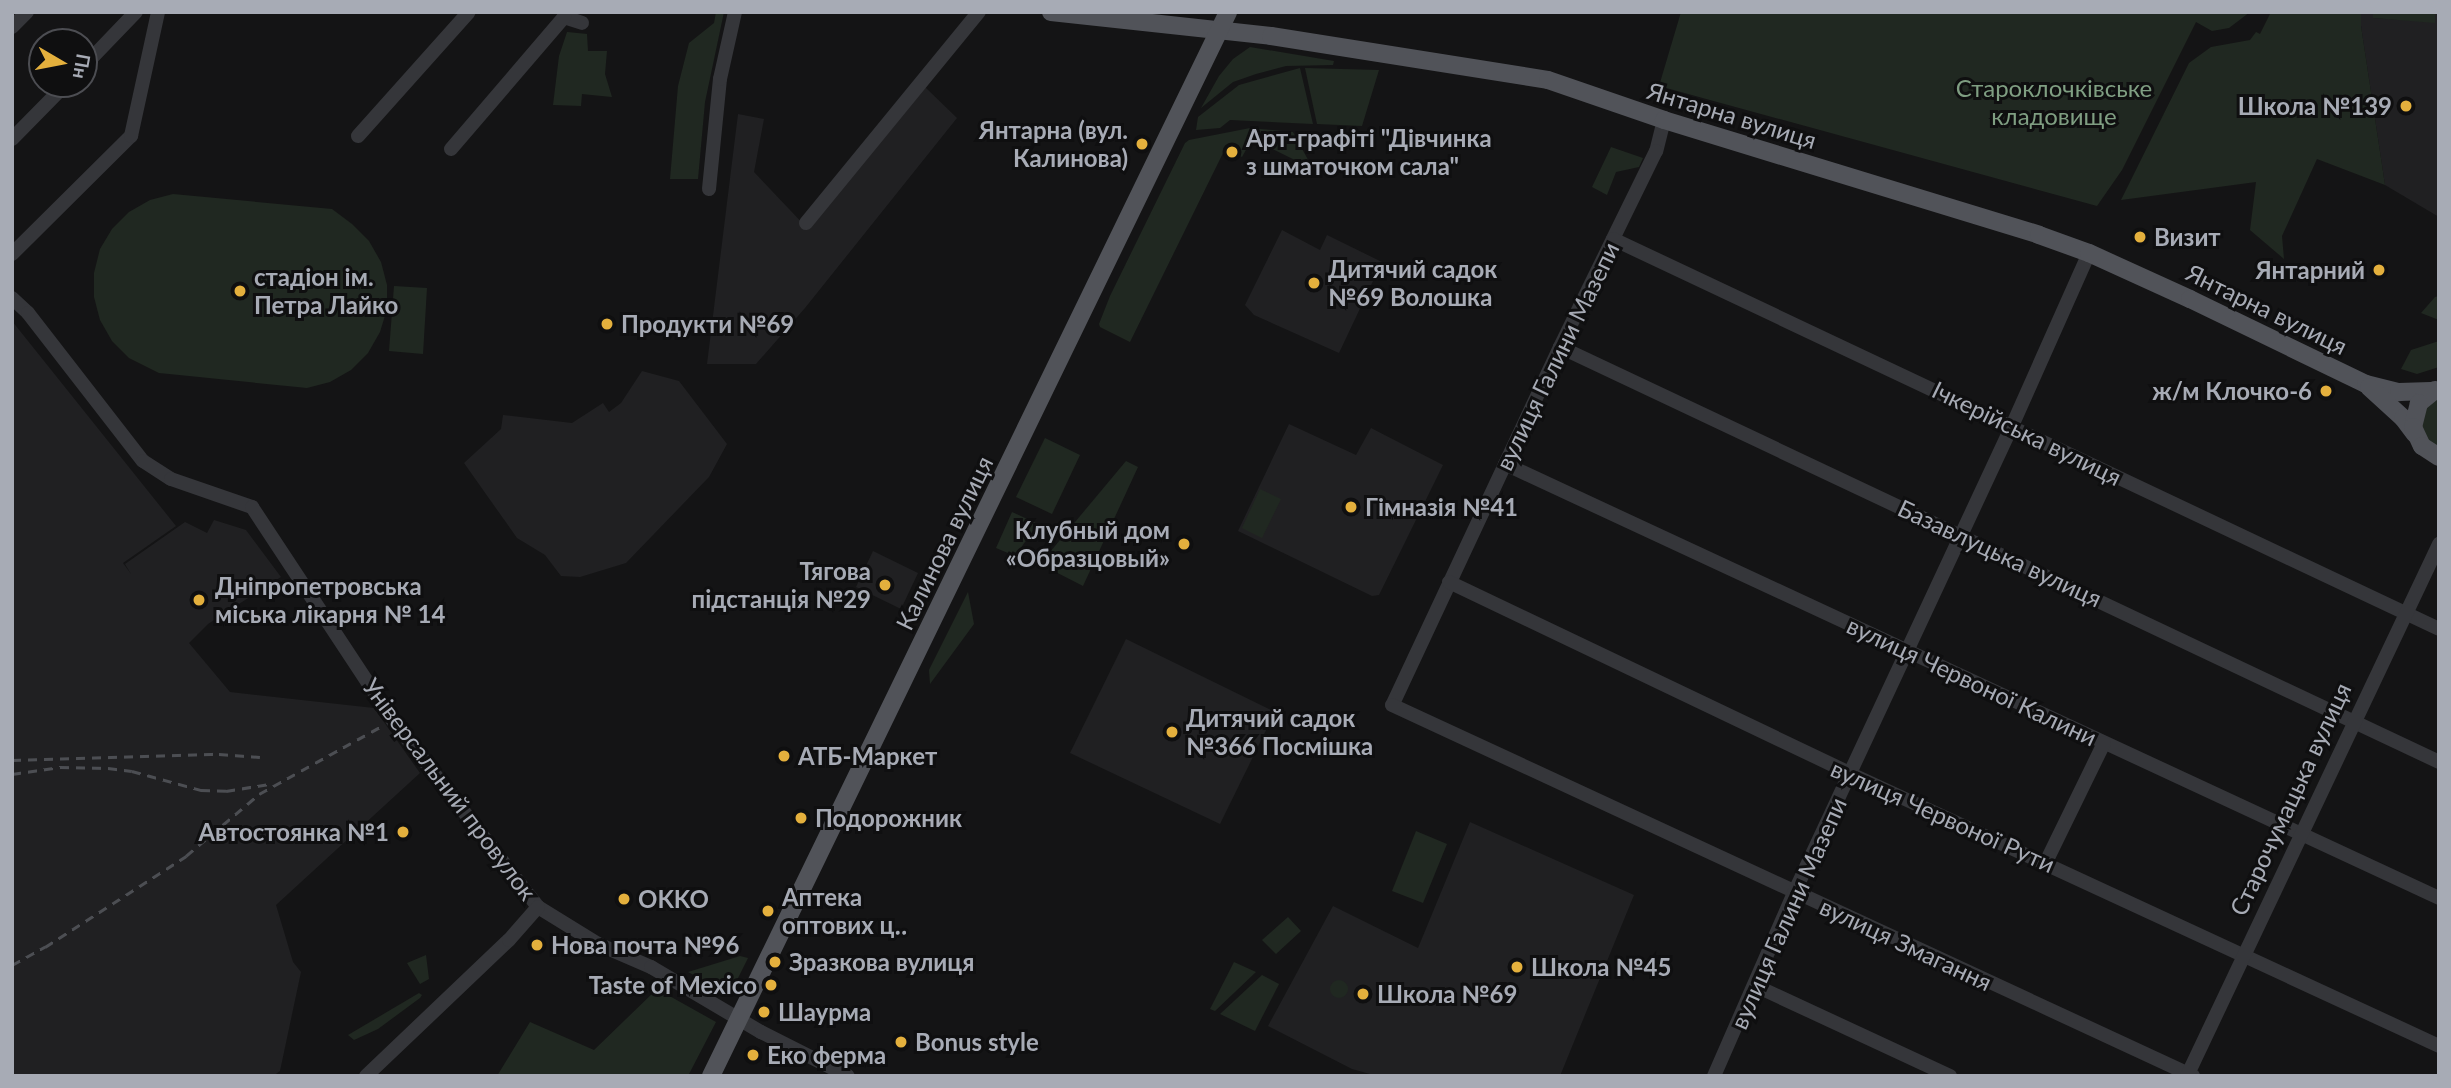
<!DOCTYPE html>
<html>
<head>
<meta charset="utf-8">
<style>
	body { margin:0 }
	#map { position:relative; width:2451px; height:1088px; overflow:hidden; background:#141415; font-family:Lato,sans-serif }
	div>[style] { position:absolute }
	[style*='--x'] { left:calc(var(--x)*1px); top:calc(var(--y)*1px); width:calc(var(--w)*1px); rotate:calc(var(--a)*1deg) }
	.built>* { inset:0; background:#202022 }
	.green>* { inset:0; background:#202821 }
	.round { border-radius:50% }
	.minor>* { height:14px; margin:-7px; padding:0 7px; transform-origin:7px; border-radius:7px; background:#35363a }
	.major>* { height:18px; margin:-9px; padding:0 9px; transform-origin:9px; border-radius:9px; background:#515359 }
	.rail>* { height:2.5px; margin-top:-1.25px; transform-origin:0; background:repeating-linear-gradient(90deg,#4c4e53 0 9px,transparent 0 16px) }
	.dots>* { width:19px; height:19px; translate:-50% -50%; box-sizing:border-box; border:4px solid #0f0f10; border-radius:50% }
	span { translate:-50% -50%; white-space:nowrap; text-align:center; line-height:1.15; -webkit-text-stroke:6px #0f0f10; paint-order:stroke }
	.park-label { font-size:24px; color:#7f9e82 }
	.poi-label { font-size:24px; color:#a7abb5; font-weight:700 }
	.right { translate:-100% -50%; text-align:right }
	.left { translate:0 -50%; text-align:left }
	.street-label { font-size:24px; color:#a7abb5 }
	.frame { position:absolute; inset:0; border:14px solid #a7abb5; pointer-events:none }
	.north { position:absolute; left:28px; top:28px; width:70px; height:70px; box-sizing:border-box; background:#0f0f10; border:2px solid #4c4d52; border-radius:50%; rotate:100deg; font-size:19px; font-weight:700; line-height:28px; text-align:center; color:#a7abb5 }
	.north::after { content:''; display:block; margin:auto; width:24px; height:32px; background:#e4b03d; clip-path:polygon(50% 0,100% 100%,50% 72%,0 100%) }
</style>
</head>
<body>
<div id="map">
	<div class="built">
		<i style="clip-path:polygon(2361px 12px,2373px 12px,2373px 18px,2435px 22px,2435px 12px,2439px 12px,2439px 217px,2385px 185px,2361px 26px)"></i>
		<i style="clip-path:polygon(924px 86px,957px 118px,805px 308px,756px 364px,707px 364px,738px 114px,764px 119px,754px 172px,808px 229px)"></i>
		<i style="clip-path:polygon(1282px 230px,1320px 250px,1327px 235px,1382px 262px,1339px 353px,1254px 315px,1245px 305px)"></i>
		<i style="clip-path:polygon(12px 321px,176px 526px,123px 563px,131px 574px,125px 564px,185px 522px,207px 533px,214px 520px,246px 530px,281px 577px,208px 624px,189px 643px,230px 692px,374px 708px,420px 773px,276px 905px,293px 962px,301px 972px,280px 1071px,273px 1076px,12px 1076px)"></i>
		<i style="clip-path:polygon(642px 371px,679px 381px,727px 444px,709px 477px,626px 563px,580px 577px,561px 576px,545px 555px,517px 538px,464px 463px,501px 429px,503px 415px,572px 423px,603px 403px,609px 412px,621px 403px)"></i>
		<i style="clip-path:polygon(1289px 424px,1356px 455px,1371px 428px,1443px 465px,1379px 595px,1372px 596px,1238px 531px)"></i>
		<i style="clip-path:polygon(873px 551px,918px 573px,901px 609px,856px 587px)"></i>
		<i style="clip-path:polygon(1126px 639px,1275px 712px,1220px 824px,1070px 753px)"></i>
		<i style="clip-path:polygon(1470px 822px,1634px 895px,1560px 1076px,1377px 1076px,1352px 1069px,1268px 1026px,1333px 906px,1418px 948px)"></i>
	</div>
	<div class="green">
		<i style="clip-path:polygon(716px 12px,724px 12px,705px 102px,698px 179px,670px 179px,678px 86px,689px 43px,714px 23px)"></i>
		<i style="clip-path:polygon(1681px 12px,2250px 12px,2229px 28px,2212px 31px,2196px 22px,2122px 170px,2097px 206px,1659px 86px)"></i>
		<i style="clip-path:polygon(2271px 12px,2361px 12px,2361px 26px,2385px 185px,2317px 159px,2282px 236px,2284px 259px,2250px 230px,2256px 182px,2121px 200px,2189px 63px,2211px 47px,2250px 40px,2256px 32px,2260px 34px)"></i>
		<i style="clip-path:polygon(2373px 12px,2435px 12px,2435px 23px,2373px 18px)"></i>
		<i style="clip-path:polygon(567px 32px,587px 34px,588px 51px,607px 51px,605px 74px,612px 97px,582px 94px,581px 106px,553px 105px,559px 56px)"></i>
		<i style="clip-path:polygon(1250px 47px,1334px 61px,1333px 65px,1286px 66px,1256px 74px,1233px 82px,1201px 108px,1219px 76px,1233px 59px)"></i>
		<i style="clip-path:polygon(1300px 68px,1313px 124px,1230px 120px,1220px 128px,1196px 130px,1198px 117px,1239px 85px)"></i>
		<i style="clip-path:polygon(1305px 68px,1379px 70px,1362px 126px,1317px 124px)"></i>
		<i style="clip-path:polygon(1250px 128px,1293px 132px,1313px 169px,1252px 139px,1242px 157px,1225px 149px,1130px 342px,1100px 327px,1099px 324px,1110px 296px,1185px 143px,1189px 140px)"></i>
		<i style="clip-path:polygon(1611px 147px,1643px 158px,1639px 167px,1616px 172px,1607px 195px,1592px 187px)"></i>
		<i style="clip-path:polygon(173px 194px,332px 209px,352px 224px,369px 241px,381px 262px,387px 285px,387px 309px,380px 332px,368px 353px,351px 370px,330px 382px,307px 388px,159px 373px,129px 358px,112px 341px,100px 320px,94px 297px,94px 273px,100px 249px,112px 229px,129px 212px,150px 200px)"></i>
		<i style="clip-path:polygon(394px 286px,427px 288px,423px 354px,389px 351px)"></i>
		<i style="clip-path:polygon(2439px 296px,2439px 320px,2421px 313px,2435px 297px)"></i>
		<i style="clip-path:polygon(2439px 341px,2439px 367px,2417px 374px,2401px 369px,2411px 350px)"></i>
		<i style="clip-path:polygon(2439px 395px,2439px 450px,2421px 433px,2421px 414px)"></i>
		<i style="clip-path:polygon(1045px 438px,1080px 455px,1052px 514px,1016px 497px)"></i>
		<i style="clip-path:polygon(1126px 461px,1138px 467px,1083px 586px,1040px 564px)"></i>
		<i style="clip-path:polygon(1260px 489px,1281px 499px,1262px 538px,1242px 528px)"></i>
		<i style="clip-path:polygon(1012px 512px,1038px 524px,1015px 556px,996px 548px)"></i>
		<i style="clip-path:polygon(968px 592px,974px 624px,930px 684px,929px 670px)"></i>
		<i style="clip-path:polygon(1416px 831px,1447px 844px,1423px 903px,1392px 891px)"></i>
		<i style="clip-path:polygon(1288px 917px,1301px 931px,1276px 954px,1262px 940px)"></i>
		<i style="clip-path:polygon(426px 955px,429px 979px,420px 984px,407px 963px)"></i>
		<i style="clip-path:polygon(740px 956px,748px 958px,734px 986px,726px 992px,688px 972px)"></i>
		<i style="clip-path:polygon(1234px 962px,1256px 972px,1215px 1011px,1210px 1009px)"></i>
		<i style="clip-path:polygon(1262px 975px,1279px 984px,1255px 1031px,1220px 1014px)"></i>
		<i class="round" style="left:1330px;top:980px;width:18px;height:18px"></i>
		<i style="clip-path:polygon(657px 989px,716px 1022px,688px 1076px,497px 1076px,530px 1022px,594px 1050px)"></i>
		<i style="clip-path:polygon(419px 993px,422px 995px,420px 998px,378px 1029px,354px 1040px,348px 1035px)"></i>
	</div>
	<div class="minor">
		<i style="--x:565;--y:12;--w:5;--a:101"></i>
		<i style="--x:564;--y:17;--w:19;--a:18"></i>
		<i style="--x:12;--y:27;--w:21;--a:-45"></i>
		<i style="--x:84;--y:66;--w:75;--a:-46.1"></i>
		<i style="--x:1664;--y:120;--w:32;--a:104"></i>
		<i style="--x:1656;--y:151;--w:218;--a:116.1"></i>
		<i style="--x:1560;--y:347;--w:395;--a:115.1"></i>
		<i style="--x:1392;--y:705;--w:883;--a:24.85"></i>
		<i style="--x:358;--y:136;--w:166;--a:-48.2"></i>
		<i style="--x:12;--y:139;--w:77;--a:-45.5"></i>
		<i style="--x:451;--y:149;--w:174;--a:-49.4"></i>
		<i style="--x:709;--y:189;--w:111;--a:-84.3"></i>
		<i style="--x:720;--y:79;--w:69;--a:-77.4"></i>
		<i style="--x:806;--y:223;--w:273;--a:-50.7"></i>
		<i style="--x:1613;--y:239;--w:913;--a:25.27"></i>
		<i style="--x:12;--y:254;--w:168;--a:-44.8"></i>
		<i style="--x:131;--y:136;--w:127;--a:-77.7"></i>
		<i style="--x:12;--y:298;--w:22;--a:43"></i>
		<i style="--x:28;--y:313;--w:187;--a:52.2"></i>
		<i style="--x:143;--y:461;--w:33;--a:33"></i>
		<i style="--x:171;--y:479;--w:86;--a:19.1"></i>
		<i style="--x:252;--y:507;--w:258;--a:56.6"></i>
		<i style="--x:394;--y:722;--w:234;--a:52.1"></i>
		<i style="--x:538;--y:907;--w:70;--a:31.7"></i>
		<i style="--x:598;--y:944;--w:58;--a:23.5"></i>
		<i style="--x:651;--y:967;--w:128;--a:30.6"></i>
		<i style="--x:761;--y:1032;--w:97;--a:26.8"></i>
		<i style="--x:1560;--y:347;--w:972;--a:25.27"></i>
		<i style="--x:1505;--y:464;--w:1030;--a:24.92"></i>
		<i style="--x:1449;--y:582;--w:445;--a:25.5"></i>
		<i style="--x:1851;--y:774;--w:648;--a:24.82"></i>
		<i style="--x:2046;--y:862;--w:132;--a:-64"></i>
		<i style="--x:1756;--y:986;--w:214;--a:24.9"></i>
		<i style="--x:366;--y:1076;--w:197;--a:-43.6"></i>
		<i style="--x:509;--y:940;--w:44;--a:-48.7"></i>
		<i style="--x:1714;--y:1076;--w:200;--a:-66.4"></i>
		<i style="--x:1794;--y:893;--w:515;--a:-64.98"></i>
		<i style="--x:2012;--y:426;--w:189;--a:-66"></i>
		<i style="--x:2187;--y:1076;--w:589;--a:-64.65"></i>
	</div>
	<div class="major">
		<i style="--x:1051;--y:12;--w:221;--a:6.2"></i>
		<i style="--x:1271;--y:36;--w:280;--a:9"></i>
		<i style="--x:1548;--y:80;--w:123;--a:19"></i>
		<i style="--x:1664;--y:120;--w:392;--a:17"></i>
		<i style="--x:2039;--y:235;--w:53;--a:19.8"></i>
		<i style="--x:2089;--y:253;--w:111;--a:24.5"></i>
		<i style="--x:2190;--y:299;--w:195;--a:25.8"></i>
		<i style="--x:2366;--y:384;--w:34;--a:14"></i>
		<i style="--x:2399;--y:392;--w:32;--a:-2"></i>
		<i style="--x:2369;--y:387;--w:46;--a:42.4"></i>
		<i style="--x:2403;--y:418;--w:20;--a:53"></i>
		<i style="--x:2435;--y:390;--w:21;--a:141"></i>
		<i style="--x:2419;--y:403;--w:25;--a:104"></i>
		<i style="--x:2413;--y:427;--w:21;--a:65"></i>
		<i style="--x:2422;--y:446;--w:20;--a:33"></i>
		<i style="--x:711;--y:1076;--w:1183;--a:-64.08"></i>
	</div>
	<div class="rail">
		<i style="--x:12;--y:760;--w:207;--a:-1.7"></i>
		<i style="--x:219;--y:754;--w:41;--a:4.2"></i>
		<i style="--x:12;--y:774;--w:49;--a:-8.3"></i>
		<i style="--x:60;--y:767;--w:48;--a:1.2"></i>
		<i style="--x:108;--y:768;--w:24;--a:7"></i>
		<i style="--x:132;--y:771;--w:72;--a:15.4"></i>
		<i style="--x:201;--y:790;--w:25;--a:2"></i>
		<i style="--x:226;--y:791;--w:44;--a:-9.2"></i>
		<i style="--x:12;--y:965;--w:38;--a:-29"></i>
		<i style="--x:45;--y:947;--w:168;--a:-32.8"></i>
		<i style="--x:186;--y:856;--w:96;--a:-40.3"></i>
		<i style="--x:259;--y:794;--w:138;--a:-29"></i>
	</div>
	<div class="dots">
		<i style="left:2406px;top:106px;background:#e4b03d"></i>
		<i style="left:1142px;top:144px;background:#e4b03d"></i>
		<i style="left:1232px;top:152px;background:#e4b03d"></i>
		<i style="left:2140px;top:237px;background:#e4b03d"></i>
		<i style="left:2379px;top:270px;background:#e4b03d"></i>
		<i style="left:1314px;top:283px;background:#e4b03d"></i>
		<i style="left:240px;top:291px;background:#e4b03d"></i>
		<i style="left:607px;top:324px;background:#e4b03d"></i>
		<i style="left:2326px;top:391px;background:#e4b03d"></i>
		<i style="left:1351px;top:507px;background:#e4b03d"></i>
		<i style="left:1184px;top:544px;background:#e4b03d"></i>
		<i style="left:885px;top:585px;background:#e4b03d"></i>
		<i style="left:199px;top:600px;background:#e4b03d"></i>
		<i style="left:1172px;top:732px;background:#e4b03d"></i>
		<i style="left:784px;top:756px;background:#e4b03d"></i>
		<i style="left:801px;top:818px;background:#e4b03d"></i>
		<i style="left:403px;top:832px;background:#e4b03d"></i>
		<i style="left:624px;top:899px;background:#e4b03d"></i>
		<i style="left:768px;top:911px;background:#e4b03d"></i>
		<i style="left:537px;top:945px;background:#e4b03d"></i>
		<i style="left:775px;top:962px;background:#e4b03d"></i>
		<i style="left:1517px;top:967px;background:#e4b03d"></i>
		<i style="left:771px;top:985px;background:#e4b03d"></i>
		<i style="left:1363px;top:994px;background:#e4b03d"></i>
		<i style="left:764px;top:1012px;background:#e4b03d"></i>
		<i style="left:901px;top:1042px;background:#e4b03d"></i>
		<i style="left:753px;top:1055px;background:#e4b03d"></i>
	</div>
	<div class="park-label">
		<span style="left:2054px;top:102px">Староклочківське<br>кладовище</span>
	</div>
	<div class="poi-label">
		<span class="right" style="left:2392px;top:106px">Школа №139</span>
		<span class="right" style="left:1128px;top:144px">Янтарна (вул.<br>Калинова)</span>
		<span class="left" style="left:1246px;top:152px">Арт-графіті "Дівчинка<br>з шматочком сала"</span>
		<span class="left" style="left:2154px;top:237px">Визит</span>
		<span class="left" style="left:1328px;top:283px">Дитячий садок<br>№69 Волошка</span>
		<span class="right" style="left:2365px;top:270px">Янтарний</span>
		<span class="left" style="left:254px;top:291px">стадіон ім.<br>Петра Лайко</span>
		<span class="left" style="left:621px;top:324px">Продукти №69</span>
		<span class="right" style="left:2312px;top:391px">ж/м Клочко-6</span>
		<span class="left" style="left:1365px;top:507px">Гімназія №41</span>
		<span class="right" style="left:1170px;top:544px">Клубный дом<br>«Образцовый»</span>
		<span class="right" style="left:871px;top:585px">Тягова<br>пiдстанцiя №29</span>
		<span class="left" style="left:215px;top:600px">Дніпропетровська<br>міська лікарня № 14</span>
		<span class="left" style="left:1186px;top:732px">Дитячий садок<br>№366 Посмішка</span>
		<span class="left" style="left:798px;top:756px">АТБ-Маркет</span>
		<span class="left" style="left:815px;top:818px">Подорожник</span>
		<span class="right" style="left:389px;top:832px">Автостоянка №1</span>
		<span class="left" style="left:782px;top:911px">Аптека<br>оптових ц‥</span>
		<span class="left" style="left:638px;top:899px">OKKO</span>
		<span class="left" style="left:551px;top:945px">Нова почта №96</span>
		<span class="left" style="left:789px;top:962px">Зразкова вулиця</span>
		<span class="left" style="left:1531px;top:967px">Школа №45</span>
		<span class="right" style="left:757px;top:985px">Taste of Mexico</span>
		<span class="left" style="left:1377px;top:994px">Школа №69</span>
		<span class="left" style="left:778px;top:1012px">Шаурма</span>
		<span class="left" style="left:915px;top:1042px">Bonus style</span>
		<span class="left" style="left:767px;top:1055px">Еко ферма</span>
	</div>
	<div class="street-label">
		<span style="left:1732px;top:115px;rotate:17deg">Янтарна вулиця</span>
		<span style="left:2267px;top:309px;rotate:26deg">Янтарна вулиця</span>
		<span style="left:1557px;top:356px;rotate:-64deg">вулиця Галини Мазепи</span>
		<span style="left:2027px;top:433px;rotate:26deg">Ічкерійська вулиця</span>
		<span style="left:944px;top:543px;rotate:-64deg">Калинова вулиця</span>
		<span style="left:2000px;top:553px;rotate:25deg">Базавлуцька вулиця</span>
		<span style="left:1972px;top:681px;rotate:25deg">вулиця Червоної Калини</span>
		<span style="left:450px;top:789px;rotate:53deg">Універсальний провулок</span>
		<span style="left:2290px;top:799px;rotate:-65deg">Старочумацька вулиця</span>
		<span style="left:1943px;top:816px;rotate:24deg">вулиця Червоної Рути</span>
		<span style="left:1788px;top:913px;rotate:-66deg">вулиця Галини Мазепи</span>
		<span style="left:1906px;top:944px;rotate:25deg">вулиця Змагання</span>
	</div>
	<div class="frame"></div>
	<div class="north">Пн</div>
</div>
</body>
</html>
